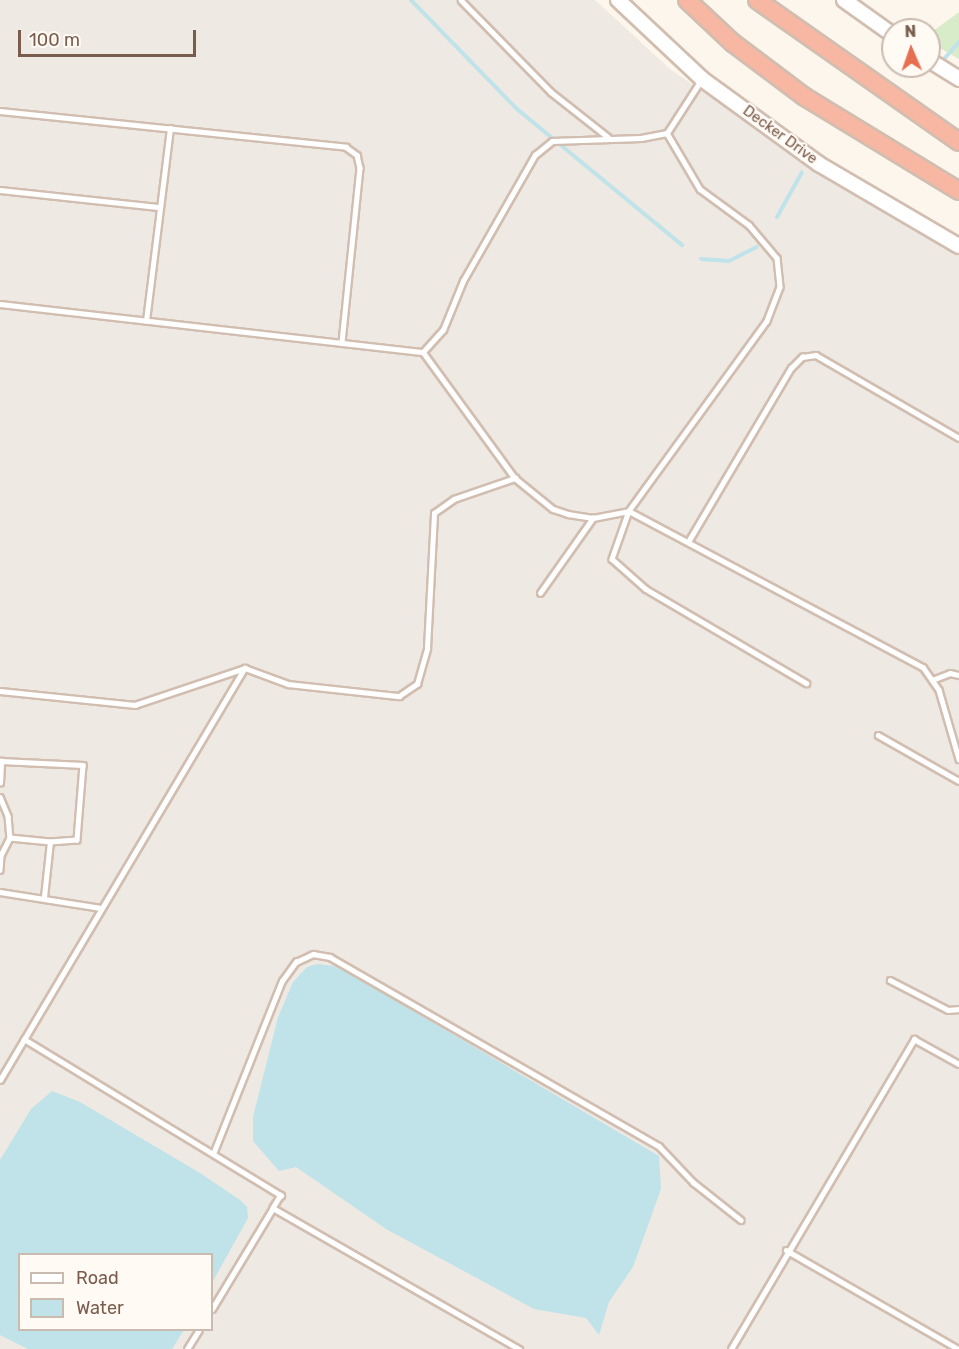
<!DOCTYPE html>
<html>
<head>
<meta charset="utf-8">
<style>
	body { margin:0 }
	#map { position:relative; width:959px; height:1349px; overflow:hidden; background:#fdf6ec; font-family:Rubik,sans-serif }
	div>[style] { position:absolute }
	[style*='--x'] { left:calc(var(--x)*1px); top:calc(var(--y)*1px); width:calc(var(--w)*1px); rotate:calc(var(--a)*1deg) }
	.industrial>* { inset:0; background:#efe9e4 }
	.green>* { inset:0; background:#d8ecc9 }
	.water>* { inset:0; background:#bfe3e8 }
	.stream>* { height:4px; margin:-2px; padding:0 2px; transform-origin:2px; border-radius:2px; background:#bfe3e8 }
	.roads { filter:drop-shadow(2px 0 #d1beb0) drop-shadow(-2px 0 #d1beb0) drop-shadow(0 2px #d1beb0) drop-shadow(0 -2px #d1beb0) }
	.lane>* { height:4.5px; margin:-2.25px; padding:0 2.25px; transform-origin:2.25px; border-radius:2.25px; background:#fff }
	.secondary>* { height:14px; margin:-7px; padding:0 7px; transform-origin:7px; border-radius:7px; background:#fff }
	.highway>* { height:16px; margin:-8px; padding:0 8px; transform-origin:8px; border-radius:8px; background:#f7b7a3 }
	span { translate:-50% -50%; white-space:nowrap; text-align:center; line-height:1.15; -webkit-text-stroke:4.5px #fffaf3; paint-order:stroke }
	.street-label { font-size:15px; color:#7a5c4d }
	.legend { position:absolute; left:18px; top:1253px; width:195px; height:78px; box-sizing:border-box; background:#fffaf3; border:2px solid #cabbb1; margin:0; padding:8px 10px; list-style:none; font-size:18px; color:#7a5c4d }
	.legend li { display:flex; align-items:center; gap:12px; height:30px }
	.legend b { width:30px; border:2px solid #cabbb1 }
	.north { position:absolute; left:881px; top:18px; width:60px; height:60px; box-sizing:border-box; background:#fffaf3; border:2px solid #cabbb1; border-radius:50%; rotate:358deg; font-size:16px; font-weight:700; line-height:24px; text-align:center; color:#7a5c4d }
	.north::after { content:''; display:block; margin:auto; width:21px; height:27px; background:#e76f51; clip-path:polygon(50% 0,100% 100%,50% 72%,0 100%) }
	.scale { position:absolute; left:18px; top:30px; width:178px; height:27px; box-sizing:border-box; border:3px solid #7a5c4d; border-top:0; padding-left:8px; font-size:18px; line-height:21px; white-space:nowrap; color:#7a5c4d; -webkit-text-stroke:4px #fffaf3; paint-order:stroke }
</style>
</head>
<body>
<div id="map">
	<div class="industrial">
		<i style="clip-path:polygon(evenodd,0 0,595px 0,670px 69px,826px 176px,959px 256px,959px 1349px,0 1349px,0 0,20px 1254px,212px 1254px,212px 1330px,20px 1330px,20px 1254px)"></i>
	</div>
	<div class="green">
		<i style="clip-path:polygon(959px 12px,959px 59px,929px 42px,929px 34px)"></i>
	</div>
	<div class="water">
		<i style="clip-path:polygon(317px 964px,334px 966px,364px 982px,659px 1156px,661px 1189px,633px 1267px,609px 1302px,599px 1335px,586px 1318px,534px 1309px,386px 1229px,296px 1167px,279px 1171px,253px 1141px,253px 1117px,278px 1017px,293px 982px,307px 967px)"></i>
		<i style="clip-path:polygon(52px 1091px,80px 1102px,200px 1173px,240px 1200px,247px 1207px,248px 1218px,212px 1283px,212px 1254px,20px 1254px,20px 1330px,184px 1330px,172px 1349px,28px 1349px,0 1335px,0 1160px,31px 1109px)"></i>
	</div>
	<div class="stream">
		<i style="--x:411;--y:0;--w:152;--a:45.8"></i>
		<i style="--x:517;--y:109;--w:214;--a:39.5"></i>
		<i style="--x:945;--y:58;--w:21;--a:-49"></i>
		<i style="--x:777;--y:217;--w:51;--a:-60.9"></i>
		<i style="--x:701;--y:259;--w:28;--a:4"></i>
		<i style="--x:729;--y:261;--w:31;--a:-27"></i>
	</div>
	<div class="roads">
		<div class="lane">
			<i style="--x:461;--y:0;--w:129;--a:45.6"></i>
			<i style="--x:551;--y:92;--w:73;--a:38.3"></i>
			<i style="--x:0;--y:111;--w:348;--a:5.9"></i>
			<i style="--x:346;--y:147;--w:14;--a:36"></i>
			<i style="--x:357;--y:155;--w:13;--a:77"></i>
			<i style="--x:360;--y:168;--w:176;--a:95.9"></i>
			<i style="--x:667;--y:133;--w:65;--a:59.5"></i>
			<i style="--x:700;--y:189;--w:61;--a:36.3"></i>
			<i style="--x:749;--y:225;--w:43;--a:49.7"></i>
			<i style="--x:777;--y:258;--w:29;--a:84"></i>
			<i style="--x:780;--y:287;--w:36;--a:111"></i>
			<i style="--x:767;--y:321;--w:235;--a:126"></i>
			<i style="--x:629;--y:511;--w:51;--a:109.5"></i>
			<i style="--x:612;--y:559;--w:45;--a:41.4"></i>
			<i style="--x:646;--y:589;--w:186;--a:30.4"></i>
			<i style="--x:0;--y:190;--w:161;--a:6.1"></i>
			<i style="--x:0;--y:304;--w:426;--a:6.5"></i>
			<i style="--x:423;--y:352;--w:30;--a:-48"></i>
			<i style="--x:443;--y:330;--w:53;--a:-67.8"></i>
			<i style="--x:463;--y:281;--w:145;--a:-60.3"></i>
			<i style="--x:535;--y:155;--w:22;--a:-39"></i>
			<i style="--x:552;--y:141;--w:89;--a:-1.9"></i>
			<i style="--x:641;--y:138;--w:26;--a:-11"></i>
			<i style="--x:667;--y:133;--w:64;--a:-57.1"></i>
			<i style="--x:146;--y:321;--w:194;--a:-82.9"></i>
			<i style="--x:423;--y:352;--w:156;--a:53.9"></i>
			<i style="--x:688;--y:542;--w:202;--a:-59.4"></i>
			<i style="--x:791;--y:368;--w:16;--a:-45"></i>
			<i style="--x:802;--y:357;--w:14;--a:-8"></i>
			<i style="--x:816;--y:355;--w:165;--a:30.1"></i>
			<i style="--x:540;--y:593;--w:92;--a:-54.8"></i>
			<i style="--x:932;--y:680;--w:19;--a:-21"></i>
			<i style="--x:950;--y:673;--w:9;--a:13"></i>
			<i style="--x:0;--y:691;--w:136;--a:5.9"></i>
			<i style="--x:135;--y:705;--w:116;--a:-18.6"></i>
			<i style="--x:245;--y:668;--w:46;--a:20.4"></i>
			<i style="--x:288;--y:684;--w:112;--a:6.2"></i>
			<i style="--x:399;--y:696;--w:22;--a:-34"></i>
			<i style="--x:417;--y:684;--w:37;--a:-74"></i>
			<i style="--x:427;--y:648;--w:135;--a:-87"></i>
			<i style="--x:434;--y:513;--w:24;--a:-35"></i>
			<i style="--x:454;--y:499;--w:65;--a:-19"></i>
			<i style="--x:515;--y:478;--w:49;--a:39.2"></i>
			<i style="--x:553;--y:509;--w:16;--a:18"></i>
			<i style="--x:568;--y:514;--w:25;--a:9"></i>
			<i style="--x:593;--y:518;--w:37;--a:-11"></i>
			<i style="--x:629;--y:511;--w:333;--a:28"></i>
			<i style="--x:923;--y:667;--w:28;--a:55"></i>
			<i style="--x:939;--y:690;--w:72;--a:73.8"></i>
			<i style="--x:878;--y:735;--w:93;--a:29.6"></i>
			<i style="--x:0;--y:783;--w:22;--a:-87"></i>
			<i style="--x:1;--y:761;--w:82;--a:2.8"></i>
			<i style="--x:83;--y:765;--w:75;--a:94.6"></i>
			<i style="--x:77;--y:840;--w:27;--a:176"></i>
			<i style="--x:50;--y:842;--w:40;--a:-174.3"></i>
			<i style="--x:0;--y:797;--w:21;--a:67"></i>
			<i style="--x:8;--y:816;--w:22;--a:85"></i>
			<i style="--x:10;--y:838;--w:20;--a:117"></i>
			<i style="--x:1;--y:856;--w:14;--a:94"></i>
			<i style="--x:0;--y:892;--w:102;--a:9"></i>
			<i style="--x:44;--y:897;--w:55;--a:-83.8"></i>
			<i style="--x:890;--y:980;--w:65;--a:27.3"></i>
			<i style="--x:948;--y:1010;--w:11;--a:-5"></i>
			<i style="--x:24;--y:1039;--w:301;--a:31.3"></i>
			<i style="--x:281;--y:1195;--w:15;--a:122"></i>
			<i style="--x:273;--y:1208;--w:284;--a:29.8"></i>
			<i style="--x:0;--y:1080;--w:479;--a:-59.3"></i>
			<i style="--x:213;--y:1154;--w:186;--a:-68.3"></i>
			<i style="--x:282;--y:981;--w:24;--a:-54"></i>
			<i style="--x:296;--y:962;--w:19;--a:-25"></i>
			<i style="--x:313;--y:954;--w:17;--a:10"></i>
			<i style="--x:330;--y:957;--w:379;--a:29.9"></i>
			<i style="--x:659;--y:1146;--w:50;--a:46.6"></i>
			<i style="--x:693;--y:1182;--w:61;--a:38.4"></i>
			<i style="--x:786;--y:1250;--w:198;--a:29.9"></i>
			<i style="--x:212;--y:1309;--w:118;--a:-58.9"></i>
			<i style="--x:187;--y:1349;--w:22;--a:-58"></i>
			<i style="--x:731;--y:1349;--w:360;--a:-59.4"></i>
			<i style="--x:914;--y:1039;--w:51;--a:29.1"></i>
		</div>
		<div class="secondary">
			<i style="--x:618;--y:0;--w:115;--a:43.2"></i>
			<i style="--x:702;--y:79;--w:145;--a:36"></i>
			<i style="--x:819;--y:164;--w:162;--a:30.4"></i>
			<i style="--x:844;--y:0;--w:60;--a:35.5"></i>
			<i style="--x:929;--y:60;--w:36;--a:32"></i>
		</div>
		<div class="highway">
			<i style="--x:687;--y:0;--w:63;--a:43.1"></i>
			<i style="--x:733;--y:43;--w:90;--a:36.9"></i>
			<i style="--x:805;--y:97;--w:180;--a:31.4"></i>
			<i style="--x:757;--y:0;--w:247;--a:35.1"></i>
		</div>
	</div>
	<div class="street-label">
		<span style="left:780px;top:135px;rotate:36deg">Decker Drive</span>
	</div>
	<ul class="legend">
	<li><b style="height:8px;background:#fff"></b>Road</li>
	<li><b style="height:16px;background:#bfe3e8"></b>Water</li>
	</ul>
	<div class="north">N</div>
	<div class="scale">100 m</div>
</div>
</body>
</html>
